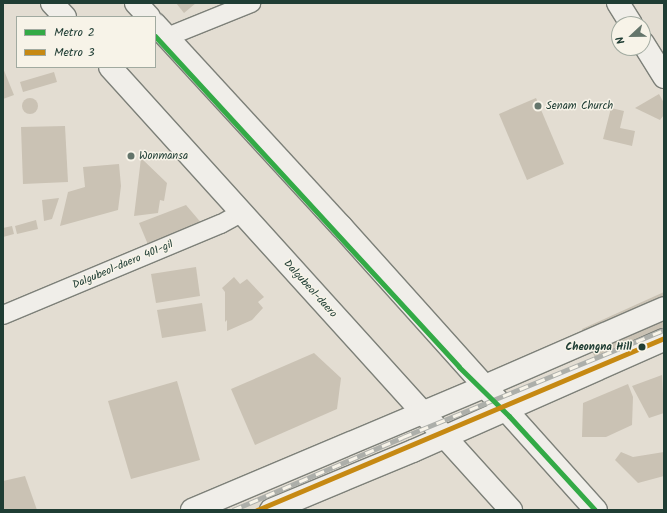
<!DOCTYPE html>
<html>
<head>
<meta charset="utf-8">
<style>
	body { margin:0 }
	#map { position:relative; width:667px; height:513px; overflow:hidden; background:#e3ddd2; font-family:Kalam,sans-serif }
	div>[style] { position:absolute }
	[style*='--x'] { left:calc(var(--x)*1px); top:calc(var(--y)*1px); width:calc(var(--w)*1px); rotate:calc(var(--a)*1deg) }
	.building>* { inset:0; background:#cac2b4 }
	.round { border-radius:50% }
	.roads { filter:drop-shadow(1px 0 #7d8079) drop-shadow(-1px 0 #7d8079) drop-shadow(0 1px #7d8079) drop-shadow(0 -1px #7d8079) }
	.street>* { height:18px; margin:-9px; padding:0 9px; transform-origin:9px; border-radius:9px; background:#f0eee9 }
	.secondary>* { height:22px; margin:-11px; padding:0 11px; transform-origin:11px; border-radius:11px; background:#f0eee9 }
	.rail>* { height:4.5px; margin-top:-2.25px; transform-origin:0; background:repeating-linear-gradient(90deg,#f7f3e8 0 9px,#adafaa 0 18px); box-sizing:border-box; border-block:1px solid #adafaa }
	.metro-1>* { height:5px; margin:-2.5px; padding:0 2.5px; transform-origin:2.5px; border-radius:2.5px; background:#33aa46 }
	.metro-2>* { height:5px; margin:-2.5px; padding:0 2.5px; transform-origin:2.5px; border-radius:2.5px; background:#c68913 }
	.dots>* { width:11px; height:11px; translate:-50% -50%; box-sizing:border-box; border:2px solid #f7f3e8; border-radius:50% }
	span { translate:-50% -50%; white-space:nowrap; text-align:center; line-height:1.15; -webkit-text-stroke:3px #f7f3e8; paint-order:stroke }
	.poi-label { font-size:11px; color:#1f3d34 }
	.left { translate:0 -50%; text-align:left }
	.street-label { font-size:11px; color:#1f3d34 }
	.stop-label { font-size:11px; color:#1f3d34; font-weight:700 }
	.right { translate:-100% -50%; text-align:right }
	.frame { position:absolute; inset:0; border:4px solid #1f3d34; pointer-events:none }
	.legend { position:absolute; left:16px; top:16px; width:140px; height:52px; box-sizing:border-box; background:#f7f3e8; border:1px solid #a1aaa0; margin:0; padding:5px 7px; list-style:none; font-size:12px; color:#1f3d34 }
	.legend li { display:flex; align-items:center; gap:8px; height:20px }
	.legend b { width:20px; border:1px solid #a1aaa0 }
	.north { position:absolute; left:611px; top:16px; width:40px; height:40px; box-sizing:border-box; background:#f7f3e8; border:1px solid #a1aaa0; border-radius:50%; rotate:248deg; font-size:11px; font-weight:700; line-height:16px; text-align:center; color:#1f3d34 }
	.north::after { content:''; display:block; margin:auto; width:14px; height:18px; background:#64756b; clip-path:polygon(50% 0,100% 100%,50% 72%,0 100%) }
</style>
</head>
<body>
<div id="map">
	<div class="building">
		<i style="clip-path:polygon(176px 3px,196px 3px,184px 13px)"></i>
		<i style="clip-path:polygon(3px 68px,14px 95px,3px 99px)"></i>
		<i style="clip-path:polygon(54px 72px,57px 82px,23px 92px,20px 82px)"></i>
		<i style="clip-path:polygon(659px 94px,664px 103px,664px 115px,660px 120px,635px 108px)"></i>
		<i style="clip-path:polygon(536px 98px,564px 164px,527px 180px,499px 114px)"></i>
		<i class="round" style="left:22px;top:98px;width:16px;height:16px"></i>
		<i style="clip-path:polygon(611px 108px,624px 111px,620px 128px,635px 131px,632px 146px,603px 139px)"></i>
		<i style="clip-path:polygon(65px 126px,68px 182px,23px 184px,21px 127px)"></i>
		<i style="clip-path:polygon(141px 158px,167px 183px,164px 201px,160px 200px,158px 213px,134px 216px)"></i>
		<i style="clip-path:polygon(119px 164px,121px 186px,118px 210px,60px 226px,68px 192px,85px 187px,83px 167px)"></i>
		<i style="clip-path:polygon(59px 198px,52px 219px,44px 221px,42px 200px)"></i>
		<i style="clip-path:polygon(186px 205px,203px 225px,149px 247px,139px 223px)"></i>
		<i style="clip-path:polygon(36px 220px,38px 229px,17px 234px,15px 226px)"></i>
		<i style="clip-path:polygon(12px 226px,14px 234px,3px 237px,3px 228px)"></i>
		<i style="clip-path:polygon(196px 267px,200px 296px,156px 303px,151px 274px)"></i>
		<i style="clip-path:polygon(234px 277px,240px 284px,247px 279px,264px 297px,258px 302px,263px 308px,252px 320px,227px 331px,227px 320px,225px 322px,225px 292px,222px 288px)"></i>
		<i style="clip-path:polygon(664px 292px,664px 351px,604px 378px,582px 329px)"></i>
		<i style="clip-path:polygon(202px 303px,206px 331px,162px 338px,157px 310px)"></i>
		<i style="clip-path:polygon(314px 353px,341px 378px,337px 409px,255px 445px,231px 389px)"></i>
		<i style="clip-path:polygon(662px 375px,664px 413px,649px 418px,632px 386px)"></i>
		<i style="clip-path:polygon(177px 381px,200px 460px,131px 479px,108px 401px)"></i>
		<i style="clip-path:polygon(628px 384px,633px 397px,632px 425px,606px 437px,582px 437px,583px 403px)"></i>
		<i style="clip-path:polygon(621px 452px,633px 457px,664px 452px,664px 476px,638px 483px,615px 460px)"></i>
		<i style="clip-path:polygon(25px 476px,37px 510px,3px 510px,3px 481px)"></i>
	</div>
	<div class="roads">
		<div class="street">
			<i style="--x:167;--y:37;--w:91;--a:-22"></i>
			<i style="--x:3;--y:315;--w:236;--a:-22.7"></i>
			<i style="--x:221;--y:224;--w:23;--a:-29"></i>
		</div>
		<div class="secondary">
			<i style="--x:52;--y:3;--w:19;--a:47"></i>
			<i style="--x:136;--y:3;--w:19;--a:47"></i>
			<i style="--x:618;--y:3;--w:25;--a:58"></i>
			<i style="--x:155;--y:24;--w:275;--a:47.4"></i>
			<i style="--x:341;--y:226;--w:382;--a:48.1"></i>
			<i style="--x:643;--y:43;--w:40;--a:58"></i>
			<i style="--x:110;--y:67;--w:598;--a:47.85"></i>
			<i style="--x:192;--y:510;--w:318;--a:-22.9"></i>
			<i style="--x:485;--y:386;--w:195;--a:-23.5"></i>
			<i style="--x:271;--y:510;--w:154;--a:-22.6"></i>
			<i style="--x:413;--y:451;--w:274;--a:-23.9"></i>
		</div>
	</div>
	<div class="rail">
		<i style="--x:233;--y:510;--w:185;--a:-23.2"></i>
		<i style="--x:403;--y:437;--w:282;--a:-22.3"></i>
	</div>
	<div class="metro-1">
		<i style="--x:155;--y:36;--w:449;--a:47.4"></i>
		<i style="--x:459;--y:367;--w:70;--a:44.4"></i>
		<i style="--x:509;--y:416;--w:127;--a:47.5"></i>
	</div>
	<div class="metro-2">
		<i style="--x:257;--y:510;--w:442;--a:-22.9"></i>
	</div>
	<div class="dots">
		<i style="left:538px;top:106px;background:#64756b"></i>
		<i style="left:131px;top:156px;background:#64756b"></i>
		<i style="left:642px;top:347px;background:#1f3d34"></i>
	</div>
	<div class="poi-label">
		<span class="left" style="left:546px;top:106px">Senam Church</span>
		<span class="left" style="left:139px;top:156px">Wonmansa</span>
	</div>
	<div class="street-label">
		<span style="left:123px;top:265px;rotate:-23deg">Dalgubeol-daero 401-gil</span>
		<span style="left:310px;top:289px;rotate:48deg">Dalgubeol-daero</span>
	</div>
	<div class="stop-label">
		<span class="right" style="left:632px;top:347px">Cheongna Hill</span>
	</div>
	<div class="frame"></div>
	<ul class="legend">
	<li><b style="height:5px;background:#33aa46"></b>Metro 2</li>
	<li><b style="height:5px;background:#c68913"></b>Metro 3</li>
	</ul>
	<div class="north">N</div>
</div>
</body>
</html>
